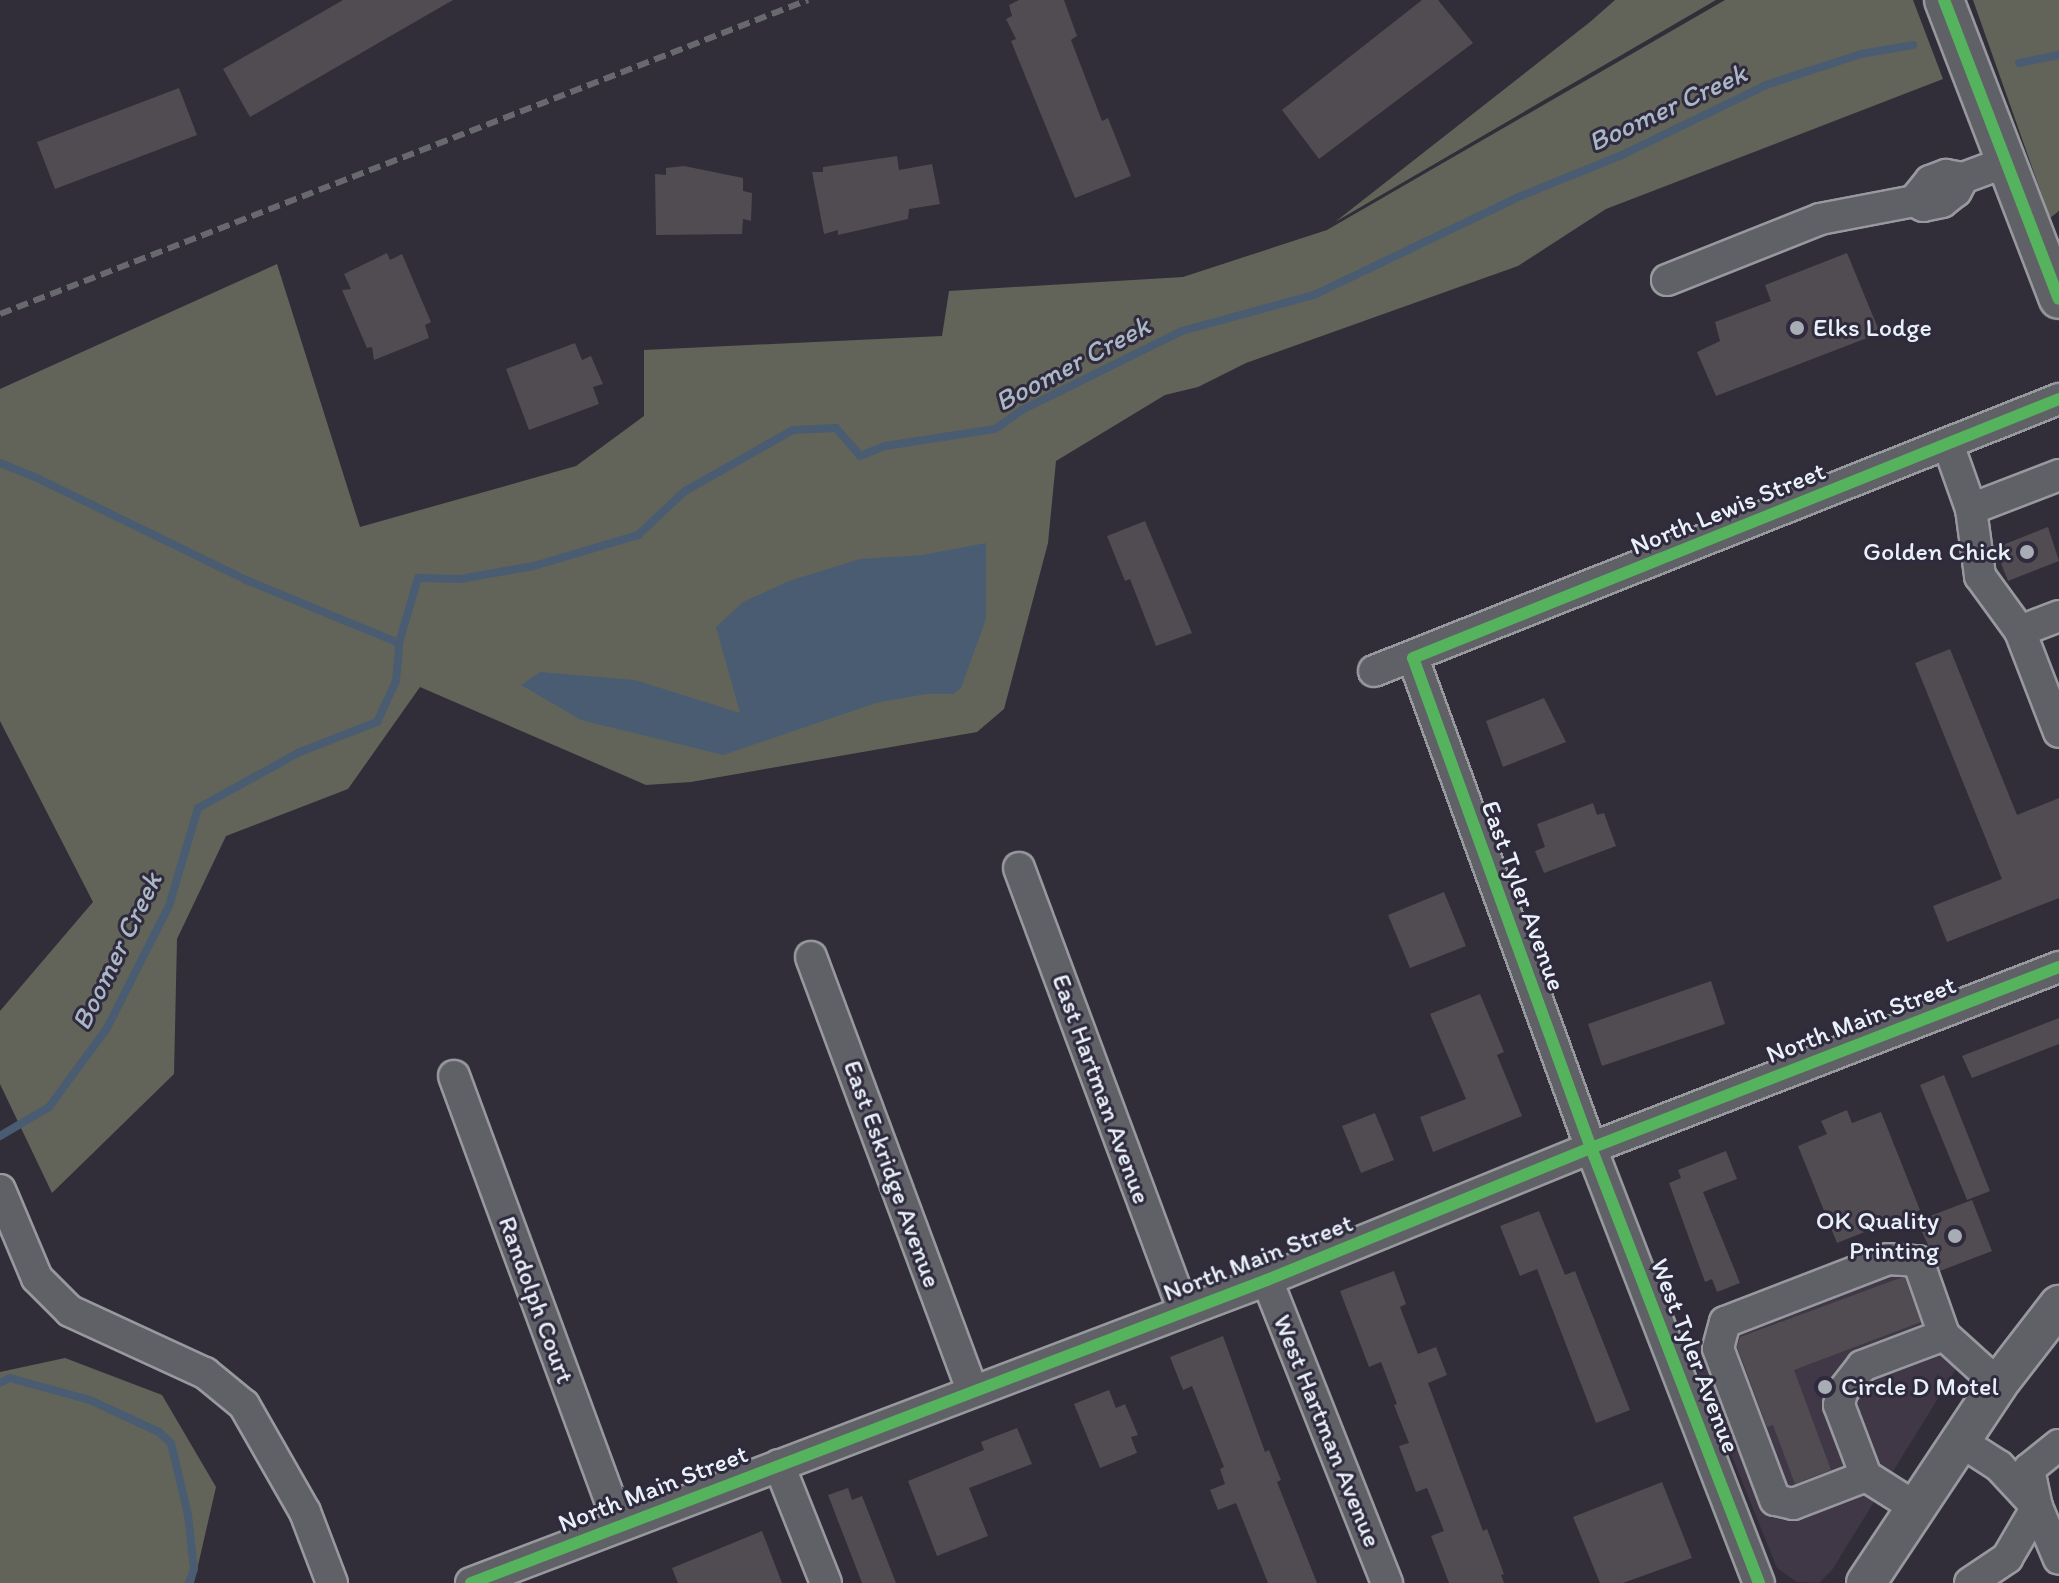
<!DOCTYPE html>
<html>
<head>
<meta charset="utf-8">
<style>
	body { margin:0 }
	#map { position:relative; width:2059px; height:1583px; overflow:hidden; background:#312e39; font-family:Itim,sans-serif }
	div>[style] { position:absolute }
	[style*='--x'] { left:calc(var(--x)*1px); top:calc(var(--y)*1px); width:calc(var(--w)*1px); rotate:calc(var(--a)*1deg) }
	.built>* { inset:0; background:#413847 }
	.green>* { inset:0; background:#626459 }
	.water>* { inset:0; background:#4a5c71 }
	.stream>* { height:8px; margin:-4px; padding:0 4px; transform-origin:4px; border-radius:4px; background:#4a5c71 }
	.building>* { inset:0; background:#514b52 }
	.roads { filter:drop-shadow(2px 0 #98999f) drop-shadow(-2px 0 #98999f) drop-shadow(0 2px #98999f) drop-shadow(0 -2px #98999f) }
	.minor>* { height:30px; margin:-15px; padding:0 15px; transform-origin:15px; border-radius:15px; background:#606067 }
	.major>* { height:38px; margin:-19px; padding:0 19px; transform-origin:19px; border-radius:19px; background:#606067 }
	.rail>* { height:6px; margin-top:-3px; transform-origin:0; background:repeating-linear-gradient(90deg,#68686f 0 12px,transparent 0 18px) }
	.cycleway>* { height:12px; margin:-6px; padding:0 6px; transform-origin:6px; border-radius:6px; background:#56b35d }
	.dots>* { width:22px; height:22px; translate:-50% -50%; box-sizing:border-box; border:4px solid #2f2a3d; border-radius:50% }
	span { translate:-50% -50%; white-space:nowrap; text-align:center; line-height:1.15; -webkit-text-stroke:6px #2f2a3d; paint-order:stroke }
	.poi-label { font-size:26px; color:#e8f1f8 }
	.left { translate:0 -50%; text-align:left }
	.right { translate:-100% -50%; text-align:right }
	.street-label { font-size:26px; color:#e8f1f8 }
	.water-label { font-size:28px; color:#aab7c4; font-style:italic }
</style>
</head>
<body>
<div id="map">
	<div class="built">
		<i style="clip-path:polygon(1927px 1255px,1966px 1353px,1832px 1570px,1819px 1583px,1797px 1582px,1777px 1568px,1688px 1347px)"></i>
	</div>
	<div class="green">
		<i style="clip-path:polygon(1615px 0,1716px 0,1335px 222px,1590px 22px)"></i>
		<i style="clip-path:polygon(1725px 0,1913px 0,1943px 79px,1606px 209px,1518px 266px,1246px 363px,1198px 387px,1165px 395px,1056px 461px,1048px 543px,1004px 709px,977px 732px,691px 782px,646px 785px,420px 687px,348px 789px,226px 836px,177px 939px,174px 1074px,52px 1193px,0 1084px,0 1011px,93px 902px,0 721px,0 389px,277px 264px,360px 527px,576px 466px,644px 416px,644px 350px,942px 336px,949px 291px,1183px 277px,1327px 230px)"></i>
		<i style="clip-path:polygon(1973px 0,2059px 0,2059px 211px,2050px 218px)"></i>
		<i style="clip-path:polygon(65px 1358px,162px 1395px,216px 1487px,194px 1583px,0 1583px,0 1372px)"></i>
	</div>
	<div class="water">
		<i style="clip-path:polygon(986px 543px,986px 619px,961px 688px,953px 694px,926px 694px,876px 703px,723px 755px,581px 720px,521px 685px,540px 672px,635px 680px,740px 713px,716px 627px,743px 602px,789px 581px,860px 559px,922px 555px)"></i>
	</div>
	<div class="stream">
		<i style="--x:2019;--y:63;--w:41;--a:-11.3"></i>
		<i style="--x:0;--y:463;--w:38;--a:22"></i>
		<i style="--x:35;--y:477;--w:235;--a:26"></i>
		<i style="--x:246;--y:580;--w:165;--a:22.4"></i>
		<i style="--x:0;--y:1136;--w:57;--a:-30.6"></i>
		<i style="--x:49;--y:1107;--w:98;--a:-53.7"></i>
		<i style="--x:107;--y:1028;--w:137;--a:-63.1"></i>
		<i style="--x:169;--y:906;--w:102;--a:-73.5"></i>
		<i style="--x:198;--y:808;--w:116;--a:-28.8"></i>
		<i style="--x:300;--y:752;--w:83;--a:-21.3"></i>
		<i style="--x:377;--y:722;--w:45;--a:-65.1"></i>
		<i style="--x:396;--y:681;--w:38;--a:-85"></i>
		<i style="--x:399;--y:643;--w:68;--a:-73.7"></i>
		<i style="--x:418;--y:578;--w:42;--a:1.4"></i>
		<i style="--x:460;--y:579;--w:75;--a:-10"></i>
		<i style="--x:534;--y:566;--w:109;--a:-16.6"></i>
		<i style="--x:638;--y:535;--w:64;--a:-43.1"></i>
		<i style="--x:685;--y:491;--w:124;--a:-29.5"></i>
		<i style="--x:793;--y:430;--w:43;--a:-2.7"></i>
		<i style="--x:836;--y:428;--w:37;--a:49"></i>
		<i style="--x:860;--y:456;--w:27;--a:-22"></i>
		<i style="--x:885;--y:446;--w:111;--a:-8.8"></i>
		<i style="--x:995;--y:429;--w:33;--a:-35"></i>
		<i style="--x:1022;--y:410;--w:178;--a:-26.3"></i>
		<i style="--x:1182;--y:331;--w:137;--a:-15.3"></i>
		<i style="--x:1314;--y:295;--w:229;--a:-25.6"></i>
		<i style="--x:1521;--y:196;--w:109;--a:-22.1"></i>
		<i style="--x:1622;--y:155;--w:160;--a:-25.9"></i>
		<i style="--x:1766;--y:85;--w:100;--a:-18.1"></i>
		<i style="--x:1861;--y:54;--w:53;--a:-9.8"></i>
		<i style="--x:0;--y:1383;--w:11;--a:-27"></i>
		<i style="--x:10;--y:1378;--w:83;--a:15.4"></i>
		<i style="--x:90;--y:1400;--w:76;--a:24.9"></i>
		<i style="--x:159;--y:1432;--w:16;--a:43"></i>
		<i style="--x:171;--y:1443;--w:74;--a:76.7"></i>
		<i style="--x:188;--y:1515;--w:54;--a:83.7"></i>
		<i style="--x:194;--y:1569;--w:15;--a:110"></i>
	</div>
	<div class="building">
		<i style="clip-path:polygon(343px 0,453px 0,250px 117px,223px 69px)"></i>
		<i style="clip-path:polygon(1019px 0,1064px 0,1077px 36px,1071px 40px,1102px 121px,1108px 118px,1131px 176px,1075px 198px,1011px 41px,1016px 39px,1006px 19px,1012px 16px,1009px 5px)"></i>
		<i style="clip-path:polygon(1422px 0,1438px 0,1473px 43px,1319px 159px,1282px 110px)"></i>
		<i style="clip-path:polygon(179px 88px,197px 135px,55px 189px,37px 142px)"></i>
		<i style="clip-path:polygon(897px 156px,899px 170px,932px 164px,940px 204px,909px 209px,908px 219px,838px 235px,838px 230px,824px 234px,812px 172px,823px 172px,823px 167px)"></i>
		<i style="clip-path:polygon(684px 166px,743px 178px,743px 191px,752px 193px,751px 221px,743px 219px,742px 234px,656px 235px,655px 174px,666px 175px,666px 168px)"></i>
		<i style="clip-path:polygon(387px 253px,390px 260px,402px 254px,431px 322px,425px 325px,429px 338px,374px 360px,372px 347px,367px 348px,342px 290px,351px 289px,344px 274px)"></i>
		<i style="clip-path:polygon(1847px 253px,1880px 333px,1716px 396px,1697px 352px,1720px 341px,1715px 322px,1771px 301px,1765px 285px)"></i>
		<i style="clip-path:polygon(575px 343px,582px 360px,591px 356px,603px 384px,593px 387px,599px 404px,529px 430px,506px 369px)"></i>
		<i style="clip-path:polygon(1145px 521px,1192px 633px,1156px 646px,1130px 579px,1125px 581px,1107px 536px)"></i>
		<i style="clip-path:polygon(2048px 527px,2059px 561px,2008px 581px,1995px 548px)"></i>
		<i style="clip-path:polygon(1950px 649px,2017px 815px,2059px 798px,2059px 898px,1947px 942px,1933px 906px,2002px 879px,1915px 663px)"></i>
		<i style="clip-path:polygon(1544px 698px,1566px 742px,1503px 767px,1486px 721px)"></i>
		<i style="clip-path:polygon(1593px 803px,1597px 815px,1604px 813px,1616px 846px,1544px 873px,1535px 851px,1545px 847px,1537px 824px)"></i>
		<i style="clip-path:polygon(1444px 892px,1466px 946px,1410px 968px,1388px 915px)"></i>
		<i style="clip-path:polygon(1711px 981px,1725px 1024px,1602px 1066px,1588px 1024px)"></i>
		<i style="clip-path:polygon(1480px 994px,1504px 1052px,1497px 1055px,1522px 1116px,1433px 1152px,1420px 1117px,1466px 1099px,1430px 1014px)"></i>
		<i style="clip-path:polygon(2059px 1018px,2059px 1044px,1972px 1078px,1962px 1056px)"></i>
		<i style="clip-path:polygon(1944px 1075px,1990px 1191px,1967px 1200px,1920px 1085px)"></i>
		<i style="clip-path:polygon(1847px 1110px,1852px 1123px,1881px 1112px,1920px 1210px,1837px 1243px,1798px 1146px,1827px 1134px,1821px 1121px)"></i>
		<i style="clip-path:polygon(1375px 1113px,1394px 1160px,1361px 1173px,1342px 1126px)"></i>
		<i style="clip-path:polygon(1726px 1151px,1737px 1179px,1703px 1192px,1740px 1283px,1717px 1292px,1712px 1279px,1705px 1282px,1669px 1183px,1681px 1178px,1678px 1170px)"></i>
		<i style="clip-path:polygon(1972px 1200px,1992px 1251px,1940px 1271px,1917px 1221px)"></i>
		<i style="clip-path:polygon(1539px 1211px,1565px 1275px,1575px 1271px,1630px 1410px,1596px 1423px,1537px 1269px,1520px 1276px,1500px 1226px)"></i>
		<i style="clip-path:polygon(1394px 1271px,1406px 1304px,1400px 1307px,1418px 1354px,1436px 1347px,1447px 1375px,1428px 1383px,1483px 1531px,1487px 1529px,1504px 1574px,1501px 1575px,1504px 1583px,1449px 1583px,1431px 1536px,1444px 1531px,1427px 1488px,1416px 1492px,1399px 1446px,1409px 1443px,1394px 1405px,1397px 1404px,1381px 1362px,1369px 1367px,1340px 1291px)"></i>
		<i style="clip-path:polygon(1900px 1278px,1905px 1278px,1921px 1322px,1794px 1370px,1831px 1470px,1795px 1484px,1773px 1425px,1767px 1427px,1737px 1347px,1740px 1337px)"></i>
		<i style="clip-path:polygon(1223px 1336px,1265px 1452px,1269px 1450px,1281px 1480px,1277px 1482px,1317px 1583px,1268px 1583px,1236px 1503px,1218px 1510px,1210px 1490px,1225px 1484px,1220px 1469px,1224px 1467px,1192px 1386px,1183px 1390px,1170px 1357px)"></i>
		<i style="clip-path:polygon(1109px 1390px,1116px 1408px,1125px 1404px,1138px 1435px,1131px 1437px,1137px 1453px,1100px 1468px,1074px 1404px)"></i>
		<i style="clip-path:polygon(1017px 1428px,1032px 1464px,969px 1488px,988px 1536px,937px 1556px,908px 1481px,984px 1450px,981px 1442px)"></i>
		<i style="clip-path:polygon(1662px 1482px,1692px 1558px,1623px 1583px,1600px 1583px,1573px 1517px)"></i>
		<i style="clip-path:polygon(848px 1488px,852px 1500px,862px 1496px,896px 1583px,862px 1583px,828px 1495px)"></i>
		<i style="clip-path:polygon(762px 1531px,782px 1583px,678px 1583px,672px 1568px)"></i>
	</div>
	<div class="roads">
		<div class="minor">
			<i style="--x:1963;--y:178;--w:15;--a:118"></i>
			<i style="--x:1956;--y:191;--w:18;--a:142"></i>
			<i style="--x:1942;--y:202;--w:19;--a:168"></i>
			<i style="--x:1923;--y:206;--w:10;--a:-151"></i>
			<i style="--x:1914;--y:201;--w:26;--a:-51"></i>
			<i style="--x:1930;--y:181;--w:17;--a:-21"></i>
			<i style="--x:1946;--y:175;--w:17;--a:10"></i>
			<i style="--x:1963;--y:178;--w:46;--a:-20.4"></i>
			<i style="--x:1667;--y:280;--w:165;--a:-21.7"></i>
			<i style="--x:1820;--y:219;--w:96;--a:-10.8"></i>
			<i style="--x:1948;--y:444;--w:69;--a:70.5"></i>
			<i style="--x:1971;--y:509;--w:68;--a:82.3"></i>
			<i style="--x:1980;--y:576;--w:68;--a:54"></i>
			<i style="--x:2020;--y:631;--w:42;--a:-21"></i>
			<i style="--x:1971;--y:509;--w:94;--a:-21.1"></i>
			<i style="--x:2020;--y:631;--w:108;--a:68.9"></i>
			<i style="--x:1413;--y:658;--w:521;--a:70.04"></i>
			<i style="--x:1591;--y:1148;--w:466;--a:68.9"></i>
			<i style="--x:1374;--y:671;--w:737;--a:-21.66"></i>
			<i style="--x:1019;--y:868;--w:473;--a:69.6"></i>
			<i style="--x:811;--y:957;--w:463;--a:69.6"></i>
			<i style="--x:454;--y:1076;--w:477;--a:69.8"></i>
			<i style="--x:0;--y:1190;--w:95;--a:67.2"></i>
			<i style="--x:37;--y:1278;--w:47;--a:45"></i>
			<i style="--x:70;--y:1311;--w:149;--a:24.7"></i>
			<i style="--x:205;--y:1373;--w:50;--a:39.4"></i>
			<i style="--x:244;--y:1405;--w:123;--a:60.3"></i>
			<i style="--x:305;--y:1512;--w:76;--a:69.2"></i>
			<i style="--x:1267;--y:1280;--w:326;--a:68.4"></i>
			<i style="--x:1960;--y:1441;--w:46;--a:32.7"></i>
			<i style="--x:1999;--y:1466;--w:56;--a:47.2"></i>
			<i style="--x:2037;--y:1507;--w:56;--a:67.1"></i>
			<i style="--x:779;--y:1465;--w:127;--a:68.3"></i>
			<i style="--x:1866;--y:1476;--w:76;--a:-110.8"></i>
			<i style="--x:1839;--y:1405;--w:13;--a:-77"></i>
			<i style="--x:1842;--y:1392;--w:33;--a:-52"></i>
			<i style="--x:1862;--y:1366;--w:88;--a:-20.7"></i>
			<i style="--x:1915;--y:1507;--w:58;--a:-147.7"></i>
			<i style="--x:1866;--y:1476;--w:78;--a:159"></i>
			<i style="--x:1793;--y:1504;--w:18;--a:-167"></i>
			<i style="--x:1775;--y:1500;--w:162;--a:-110.6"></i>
			<i style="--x:1718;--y:1348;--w:27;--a:-75"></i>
			<i style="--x:1725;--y:1322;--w:175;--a:-21.1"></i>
			<i style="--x:1888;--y:1259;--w:30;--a:4"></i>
			<i style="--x:1918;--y:1261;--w:78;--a:70.6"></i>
			<i style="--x:1944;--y:1335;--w:73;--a:42.2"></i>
			<i style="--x:471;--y:1583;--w:852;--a:-20.84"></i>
			<i style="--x:1267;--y:1280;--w:350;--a:-22.2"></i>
			<i style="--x:1591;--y:1148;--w:502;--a:-21.14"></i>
			<i style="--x:1970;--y:1583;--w:45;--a:-34"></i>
			<i style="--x:2007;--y:1558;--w:59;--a:-59.5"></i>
			<i style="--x:2037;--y:1507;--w:39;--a:-102"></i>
			<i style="--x:2029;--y:1469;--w:38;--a:-39"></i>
		</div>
		<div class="major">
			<i style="--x:1944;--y:0;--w:320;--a:69"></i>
			<i style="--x:1866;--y:1583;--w:239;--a:-56.4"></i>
			<i style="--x:1998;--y:1384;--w:100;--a:-52.3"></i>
		</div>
	</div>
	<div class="rail">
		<i style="--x:0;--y:314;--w:867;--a:-21.24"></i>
	</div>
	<div class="cycleway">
		<i style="--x:1944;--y:0;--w:320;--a:69"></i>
		<i style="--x:471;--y:1583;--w:852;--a:-20.84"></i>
		<i style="--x:1267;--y:1280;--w:350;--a:-22.2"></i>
		<i style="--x:1591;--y:1148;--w:502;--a:-21.14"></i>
		<i style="--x:1759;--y:1583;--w:466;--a:-111.1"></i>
		<i style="--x:1591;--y:1148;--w:521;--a:-109.96"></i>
		<i style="--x:1413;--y:658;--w:696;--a:-21.85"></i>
	</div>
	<div class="dots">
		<i style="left:1797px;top:328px;background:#a8adb5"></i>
		<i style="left:2027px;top:552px;background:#a8adb5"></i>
		<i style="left:1955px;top:1236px;background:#a8adb5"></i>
		<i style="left:1825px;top:1387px;background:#a8adb5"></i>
	</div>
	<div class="poi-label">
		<span class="left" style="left:1813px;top:328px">Elks Lodge</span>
		<span class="right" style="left:2011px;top:552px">Golden Chick</span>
		<span class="right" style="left:1939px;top:1236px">OK Quality<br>Printing</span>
		<span class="left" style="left:1841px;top:1387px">Circle D Motel</span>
	</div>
	<div class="street-label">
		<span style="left:1728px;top:509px;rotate:-22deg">North Lewis Street</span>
		<span style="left:1523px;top:896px;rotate:70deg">East Tyler Avenue</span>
		<span style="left:1861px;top:1020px;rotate:-21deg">North Main Street</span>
		<span style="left:1101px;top:1089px;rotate:70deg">East Hartman Avenue</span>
		<span style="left:892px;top:1174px;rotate:70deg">East Eskridge Avenue</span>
		<span style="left:1258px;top:1258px;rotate:-21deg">North Main Street</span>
		<span style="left:536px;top:1300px;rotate:70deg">Randolph Court</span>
		<span style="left:1695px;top:1356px;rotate:69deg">West Tyler Avenue</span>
		<span style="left:1327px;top:1431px;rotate:68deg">West Hartman Avenue</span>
		<span style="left:653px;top:1489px;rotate:-21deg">North Main Street</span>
	</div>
	<div class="water-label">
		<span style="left:1667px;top:107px;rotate:-25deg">Boomer Creek</span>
		<span style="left:1072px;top:363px;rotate:-28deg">Boomer Creek</span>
		<span style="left:116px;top:951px;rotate:-64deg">Boomer Creek</span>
	</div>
</div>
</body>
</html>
